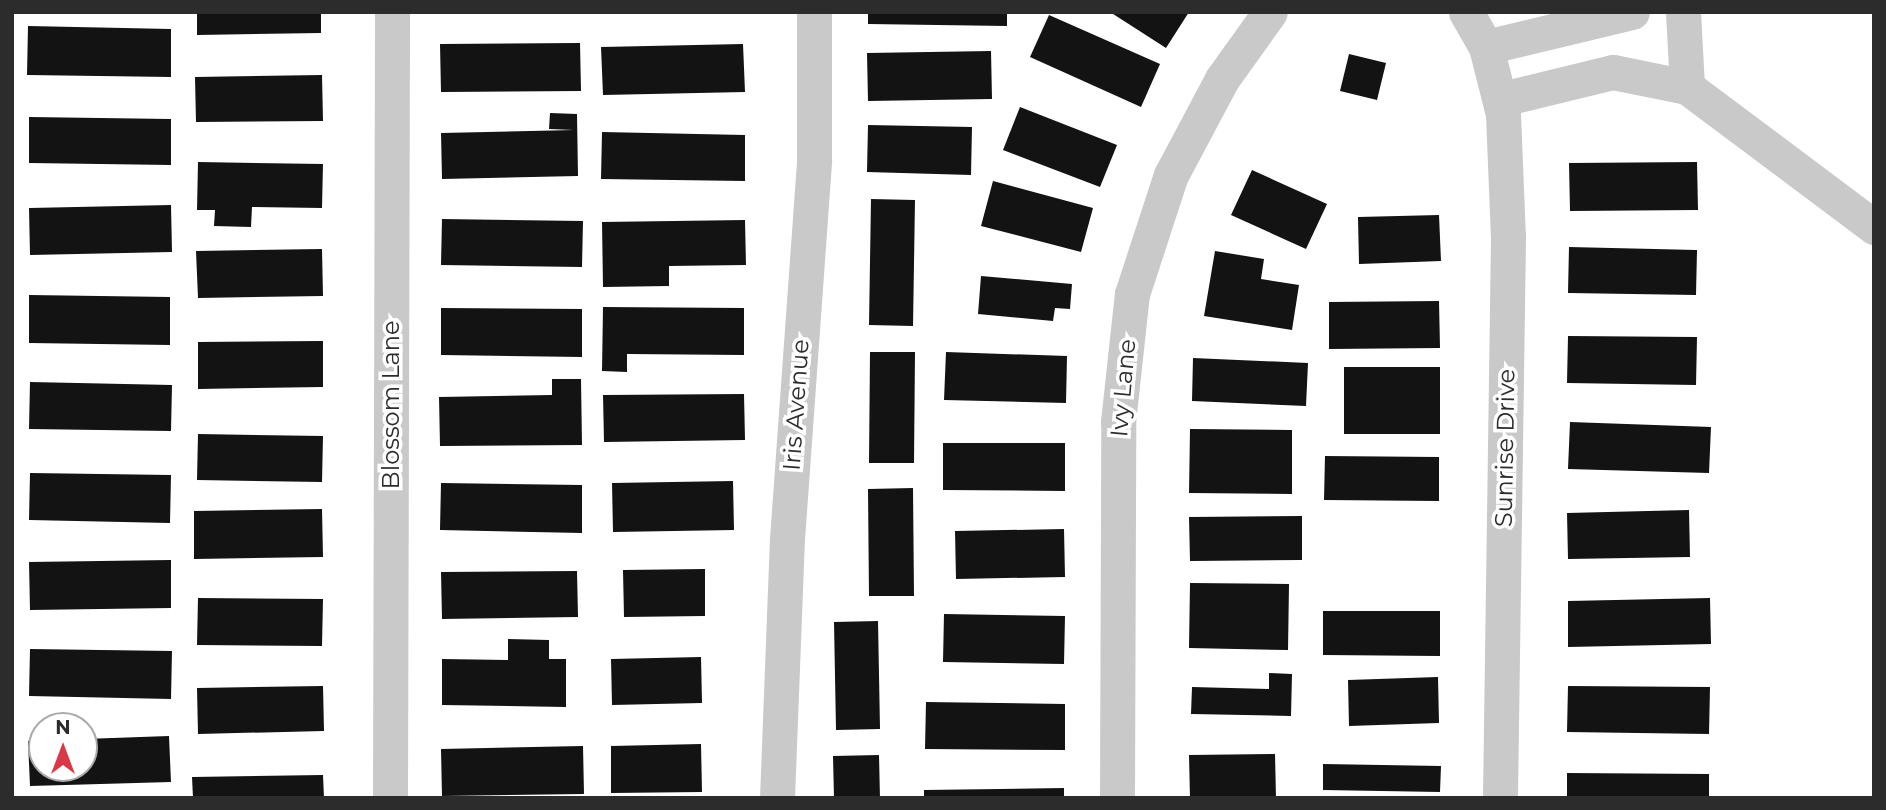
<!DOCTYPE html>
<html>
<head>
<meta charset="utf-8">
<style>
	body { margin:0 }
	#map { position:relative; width:1886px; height:810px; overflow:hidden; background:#fff; font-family:Montserrat,sans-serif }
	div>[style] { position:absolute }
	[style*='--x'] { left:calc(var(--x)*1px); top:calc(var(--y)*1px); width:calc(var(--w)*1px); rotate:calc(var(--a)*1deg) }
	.building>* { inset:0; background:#131313 }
	.minor>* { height:35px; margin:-17.5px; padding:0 17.5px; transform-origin:17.5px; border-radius:17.5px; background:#c9c9c9 }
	span { translate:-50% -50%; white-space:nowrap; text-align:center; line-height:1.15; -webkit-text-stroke:7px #fff; paint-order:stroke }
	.street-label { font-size:24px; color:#2c2c2c }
	.frame { position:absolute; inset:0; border:14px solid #2c2c2c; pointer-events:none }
	.north { position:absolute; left:28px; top:712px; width:70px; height:70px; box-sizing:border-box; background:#fff; border:2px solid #ababab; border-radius:50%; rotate:0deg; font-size:19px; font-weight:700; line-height:28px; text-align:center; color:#2c2c2c }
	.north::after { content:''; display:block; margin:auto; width:24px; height:32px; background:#d93849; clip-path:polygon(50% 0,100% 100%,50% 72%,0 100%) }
</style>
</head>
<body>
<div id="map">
	<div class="building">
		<i style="clip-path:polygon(197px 12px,321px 12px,321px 33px,197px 35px)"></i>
		<i style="clip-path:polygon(868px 12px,1007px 12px,1007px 26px,868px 24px)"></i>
		<i style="clip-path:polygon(1110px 12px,1189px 12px,1166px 48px)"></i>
		<i style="clip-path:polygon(1049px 15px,1160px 64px,1141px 107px,1030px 57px)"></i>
		<i style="clip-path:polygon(28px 26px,171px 29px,171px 77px,27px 75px)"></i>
		<i style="clip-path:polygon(580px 43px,581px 91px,441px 92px,440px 44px)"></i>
		<i style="clip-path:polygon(743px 44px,745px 92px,603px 95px,601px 47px)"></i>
		<i style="clip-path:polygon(991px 51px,992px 99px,868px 101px,867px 53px)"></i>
		<i style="clip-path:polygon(1349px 54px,1386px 63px,1377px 100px,1340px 91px)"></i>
		<i style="clip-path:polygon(322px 75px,323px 121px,196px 122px,195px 77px)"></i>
		<i style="clip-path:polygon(1020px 107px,1117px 145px,1100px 187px,1003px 150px)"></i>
		<i style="clip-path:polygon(550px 113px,577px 114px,578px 176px,442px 179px,441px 133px,574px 130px,549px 129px)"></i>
		<i style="clip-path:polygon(29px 117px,171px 119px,171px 165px,29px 163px)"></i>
		<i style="clip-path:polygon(868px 125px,972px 127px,971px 175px,867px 172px)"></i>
		<i style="clip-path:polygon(602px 132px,745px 135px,745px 181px,601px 179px)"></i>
		<i style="clip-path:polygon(198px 162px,323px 164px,322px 208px,252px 207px,251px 227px,214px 226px,215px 210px,197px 210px)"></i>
		<i style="clip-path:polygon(1697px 162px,1698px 210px,1570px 211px,1569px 163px)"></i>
		<i style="clip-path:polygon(1252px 170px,1327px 204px,1306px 249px,1231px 215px)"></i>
		<i style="clip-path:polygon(993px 181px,1093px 208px,1081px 252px,981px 226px)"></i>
		<i style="clip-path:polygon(871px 199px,915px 200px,913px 326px,869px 325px)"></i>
		<i style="clip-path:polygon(171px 205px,172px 252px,30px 255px,29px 208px)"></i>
		<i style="clip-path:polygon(1439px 215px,1441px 261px,1359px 264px,1358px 217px)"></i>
		<i style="clip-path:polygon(442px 219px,583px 221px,582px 267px,441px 265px)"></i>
		<i style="clip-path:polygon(745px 220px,746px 265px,669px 266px,669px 286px,603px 287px,602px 222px)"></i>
		<i style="clip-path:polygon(1569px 247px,1697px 250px,1696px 295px,1568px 293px)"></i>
		<i style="clip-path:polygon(322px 249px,323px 296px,198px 298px,196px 251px)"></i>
		<i style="clip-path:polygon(1215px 251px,1264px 259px,1261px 279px,1299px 285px,1292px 330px,1204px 316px)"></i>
		<i style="clip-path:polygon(981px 276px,1072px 284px,1070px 309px,1055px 308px,1053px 321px,978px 314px)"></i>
		<i style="clip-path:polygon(29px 295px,170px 297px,170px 345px,29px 343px)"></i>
		<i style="clip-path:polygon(1439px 301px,1440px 348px,1329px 349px,1329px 302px)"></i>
		<i style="clip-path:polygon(603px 307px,744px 308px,744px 355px,627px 354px,627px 372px,602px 371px)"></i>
		<i style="clip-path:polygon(441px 308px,582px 309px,582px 357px,441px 355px)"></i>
		<i style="clip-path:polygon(1568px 336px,1697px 337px,1696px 385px,1567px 383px)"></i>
		<i style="clip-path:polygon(323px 341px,323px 387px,198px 389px,198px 342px)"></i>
		<i style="clip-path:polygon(870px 352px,915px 352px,914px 463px,869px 463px)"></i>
		<i style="clip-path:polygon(946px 352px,1067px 356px,1066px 403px,944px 400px)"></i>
		<i style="clip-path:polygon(1193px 358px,1308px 363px,1306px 406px,1192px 401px)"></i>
		<i style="clip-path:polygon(1344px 367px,1440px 367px,1440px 434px,1344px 434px)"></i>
		<i style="clip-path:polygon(552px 379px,581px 379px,582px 445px,440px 446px,439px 397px,552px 395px)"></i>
		<i style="clip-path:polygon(30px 382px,172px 385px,171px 431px,29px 429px)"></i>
		<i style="clip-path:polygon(744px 394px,745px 440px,604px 442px,603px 395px)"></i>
		<i style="clip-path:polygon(1570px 422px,1711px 427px,1709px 473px,1568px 469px)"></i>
		<i style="clip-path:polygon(1190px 429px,1292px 430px,1292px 494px,1189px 493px)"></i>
		<i style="clip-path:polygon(198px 434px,323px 436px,322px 482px,197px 480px)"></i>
		<i style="clip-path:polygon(943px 443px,1065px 443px,1065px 491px,943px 490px)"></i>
		<i style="clip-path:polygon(1325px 456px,1439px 457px,1439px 501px,1324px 500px)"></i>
		<i style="clip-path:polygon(30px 473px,171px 475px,170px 523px,29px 520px)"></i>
		<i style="clip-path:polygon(733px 481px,734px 530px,613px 532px,612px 483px)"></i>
		<i style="clip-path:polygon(441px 483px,582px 485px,582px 533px,440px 530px)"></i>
		<i style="clip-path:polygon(913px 488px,914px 596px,869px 596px,868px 489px)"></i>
		<i style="clip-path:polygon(322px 509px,323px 557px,194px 559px,194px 511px)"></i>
		<i style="clip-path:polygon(1689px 510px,1690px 557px,1568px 559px,1567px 513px)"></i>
		<i style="clip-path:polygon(1302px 516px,1302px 560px,1190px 561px,1189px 517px)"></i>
		<i style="clip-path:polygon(1064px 529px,1065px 577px,956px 579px,955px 531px)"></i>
		<i style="clip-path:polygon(171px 560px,171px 608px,30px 610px,29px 562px)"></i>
		<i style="clip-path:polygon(705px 569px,705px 616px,624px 617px,623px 570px)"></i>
		<i style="clip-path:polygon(577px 571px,578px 617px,442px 619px,441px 572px)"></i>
		<i style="clip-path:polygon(1190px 583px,1289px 584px,1288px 650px,1189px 648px)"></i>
		<i style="clip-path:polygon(198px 598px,323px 599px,322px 646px,197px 645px)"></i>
		<i style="clip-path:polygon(1710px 598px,1711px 644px,1568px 647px,1568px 601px)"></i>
		<i style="clip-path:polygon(1323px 611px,1440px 611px,1440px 656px,1323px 655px)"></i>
		<i style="clip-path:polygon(944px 614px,1065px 616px,1064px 664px,943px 662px)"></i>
		<i style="clip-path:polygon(878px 621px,880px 729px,836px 730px,834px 622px)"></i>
		<i style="clip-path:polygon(508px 639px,549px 640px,549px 659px,566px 659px,566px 707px,442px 705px,442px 659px,508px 660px)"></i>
		<i style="clip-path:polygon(30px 649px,172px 651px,171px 699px,29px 696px)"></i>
		<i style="clip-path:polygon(701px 657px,702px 703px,612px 705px,611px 659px)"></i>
		<i style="clip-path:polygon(1269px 673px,1292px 674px,1291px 716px,1191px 714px,1192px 687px,1269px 689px)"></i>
		<i style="clip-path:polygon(1438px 677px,1439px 723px,1349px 726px,1348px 680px)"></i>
		<i style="clip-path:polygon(323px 686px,324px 731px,198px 734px,197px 688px)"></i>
		<i style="clip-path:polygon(1568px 686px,1710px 687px,1709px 734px,1567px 732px)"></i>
		<i style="clip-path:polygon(926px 702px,1065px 704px,1065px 750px,925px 749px)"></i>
		<i style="clip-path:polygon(169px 736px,171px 782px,30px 786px,28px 741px,42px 740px,42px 768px,84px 768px,84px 739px)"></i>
		<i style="clip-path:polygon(701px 744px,702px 792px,611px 793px,611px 746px)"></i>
		<i style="clip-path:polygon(583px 746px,584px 794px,442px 796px,441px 749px)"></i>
		<i style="clip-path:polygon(1275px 754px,1276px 798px,1190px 798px,1189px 755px)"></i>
		<i style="clip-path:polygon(879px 755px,880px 798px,834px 798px,833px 756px)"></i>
		<i style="clip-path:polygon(1323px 764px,1441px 766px,1440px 792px,1323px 790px)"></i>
		<i style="clip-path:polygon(1567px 773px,1709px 774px,1709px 798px,1567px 798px)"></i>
		<i style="clip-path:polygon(323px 775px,324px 798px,193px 798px,192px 777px)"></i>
		<i style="clip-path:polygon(1064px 788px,1064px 798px,924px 798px,924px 790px)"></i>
	</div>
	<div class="minor">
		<i style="--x:1466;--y:12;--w:40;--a:60.3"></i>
		<i style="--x:1486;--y:47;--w:69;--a:75.8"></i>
		<i style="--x:1503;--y:114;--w:123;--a:87.7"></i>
		<i style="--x:1508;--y:237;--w:561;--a:90.82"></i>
		<i style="--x:1683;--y:12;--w:75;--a:86.9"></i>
		<i style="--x:1486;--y:47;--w:150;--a:-13.5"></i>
		<i style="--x:1502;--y:99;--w:114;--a:-13.7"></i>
		<i style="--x:1613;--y:72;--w:76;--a:11.5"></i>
		<i style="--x:1687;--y:87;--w:234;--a:36.8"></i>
		<i style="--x:390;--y:798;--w:786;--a:-89.85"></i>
		<i style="--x:777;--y:798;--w:259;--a:-87.8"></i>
		<i style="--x:787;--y:539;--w:380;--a:-85.9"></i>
		<i style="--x:814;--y:160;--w:148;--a:-90"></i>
		<i style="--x:1117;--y:798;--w:376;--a:-89.8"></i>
		<i style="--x:1118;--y:422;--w:129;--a:-83.8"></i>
		<i style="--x:1132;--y:294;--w:125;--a:-71.9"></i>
		<i style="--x:1171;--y:175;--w:109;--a:-62"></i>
		<i style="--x:1222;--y:79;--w:82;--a:-54.4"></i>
	</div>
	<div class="street-label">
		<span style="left:1123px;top:388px;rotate:-85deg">Ivy Lane</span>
		<span style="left:391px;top:405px;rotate:-90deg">Blossom Lane</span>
		<span style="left:796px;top:405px;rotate:-86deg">Iris Avenue</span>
		<span style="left:1505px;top:448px;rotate:-89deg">Sunrise Drive</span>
	</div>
	<div class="frame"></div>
	<div class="north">N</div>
</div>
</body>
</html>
